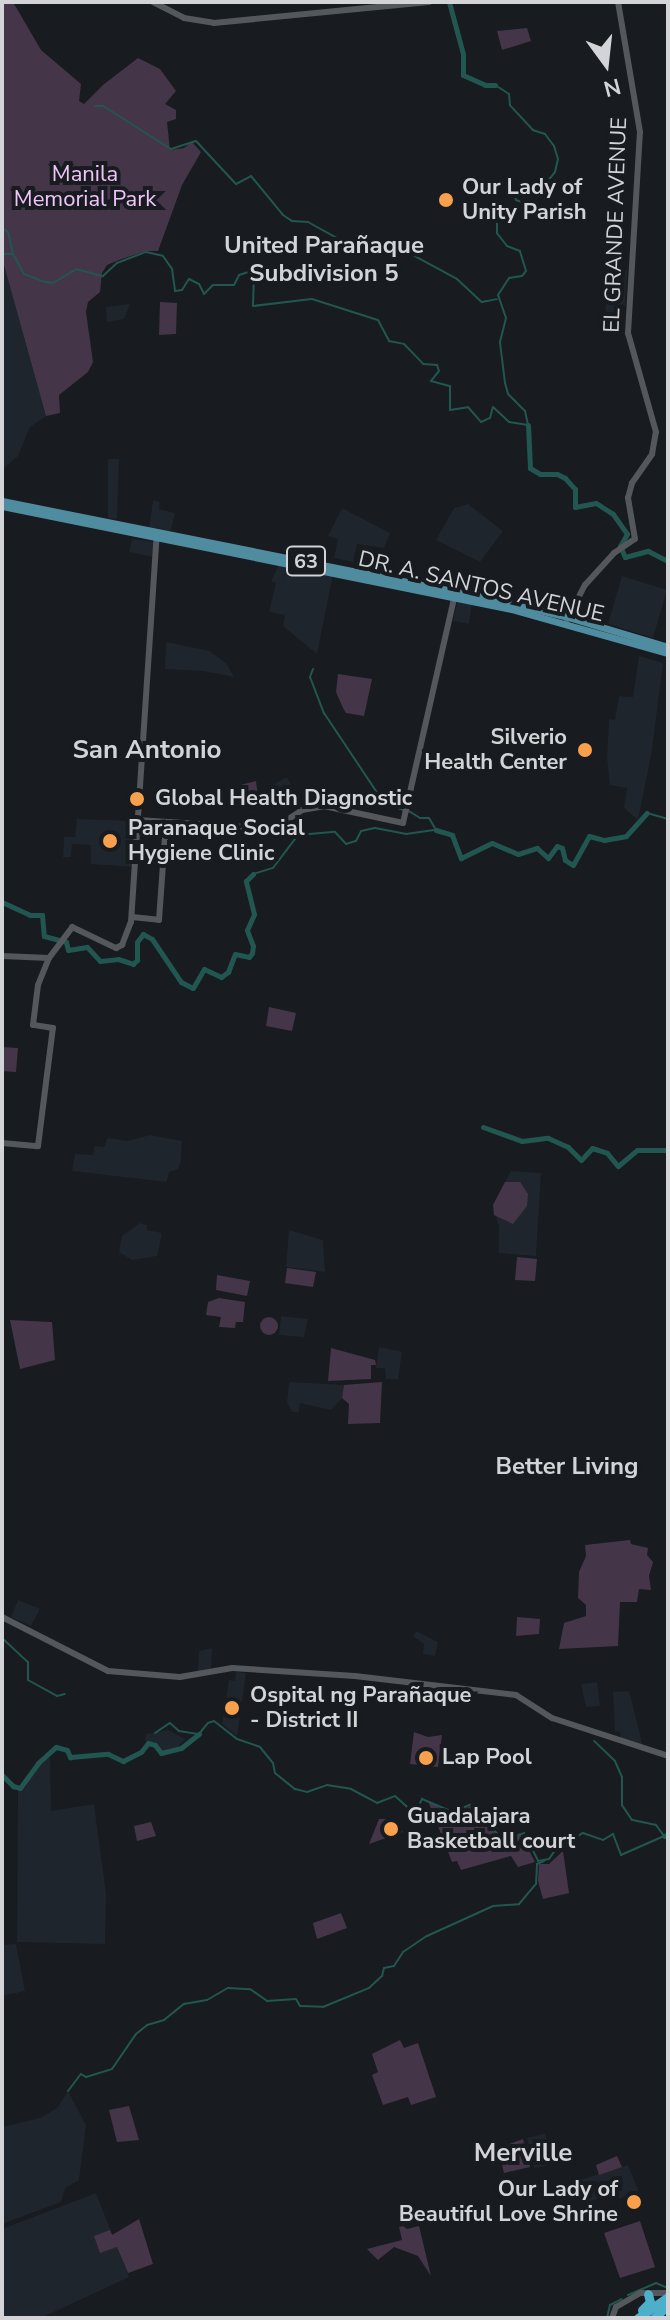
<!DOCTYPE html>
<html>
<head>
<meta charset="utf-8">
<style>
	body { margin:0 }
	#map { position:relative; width:670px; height:2320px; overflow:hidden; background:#181b1f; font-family:"Nunito Sans",sans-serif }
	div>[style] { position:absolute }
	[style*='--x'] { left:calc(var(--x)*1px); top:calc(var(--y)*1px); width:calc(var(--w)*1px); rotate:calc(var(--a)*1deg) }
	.built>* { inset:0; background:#1e252c }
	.green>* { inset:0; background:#453548 }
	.round { border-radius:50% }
	.water>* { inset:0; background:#215750 }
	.stream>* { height:2px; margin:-1px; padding:0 1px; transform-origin:1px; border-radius:1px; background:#215750 }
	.river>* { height:5px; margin:-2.5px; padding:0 2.5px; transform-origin:2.5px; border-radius:2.5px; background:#215750 }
	.secondary>* { height:6px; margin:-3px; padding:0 3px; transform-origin:3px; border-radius:3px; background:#54575c }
	.primary>* { height:7px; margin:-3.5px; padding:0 3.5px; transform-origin:3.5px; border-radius:3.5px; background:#4f8c9f }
	.highway>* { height:9px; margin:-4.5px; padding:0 4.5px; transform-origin:4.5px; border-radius:4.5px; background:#4cb0cb }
	.dots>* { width:22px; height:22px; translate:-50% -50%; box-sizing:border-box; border:4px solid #181b1f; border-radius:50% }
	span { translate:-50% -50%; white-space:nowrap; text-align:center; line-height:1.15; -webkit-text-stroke:8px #181b1f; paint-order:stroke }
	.shield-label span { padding:2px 6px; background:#181b1f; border:2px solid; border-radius:6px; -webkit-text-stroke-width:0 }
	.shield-label { font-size:20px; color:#d2d4d7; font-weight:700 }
	.park-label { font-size:22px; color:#f1c4fb }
	.poi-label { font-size:22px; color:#d2d4d7; font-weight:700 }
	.left { translate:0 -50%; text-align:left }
	.right { translate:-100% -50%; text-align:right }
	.street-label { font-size:22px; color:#d2d4d7 }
	.neighbourhood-label { font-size:24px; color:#d2d4d7; font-weight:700 }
	.quarter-label { font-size:26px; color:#d2d4d7; font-weight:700 }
	.frame { position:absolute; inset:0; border:4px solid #d2d4d7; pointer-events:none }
	.north { position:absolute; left:566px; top:24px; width:80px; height:80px; -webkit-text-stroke:6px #181b1f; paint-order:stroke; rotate:165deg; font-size:22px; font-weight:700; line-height:32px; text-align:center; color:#d2d4d7 }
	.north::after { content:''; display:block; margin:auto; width:28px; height:36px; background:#d2d4d7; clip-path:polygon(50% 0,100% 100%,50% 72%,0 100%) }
</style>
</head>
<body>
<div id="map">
	<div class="built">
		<i style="clip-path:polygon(2px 258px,46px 416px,30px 427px,18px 456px,2px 470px)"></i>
		<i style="clip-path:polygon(610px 269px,627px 270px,625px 306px,616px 306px,615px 316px,605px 311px)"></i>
		<i style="clip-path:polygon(130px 304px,124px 319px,107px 322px,106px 307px)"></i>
		<i style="clip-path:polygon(108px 459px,119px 459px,117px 519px,108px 518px)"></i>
		<i style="clip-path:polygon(153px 500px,160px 502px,159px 509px,175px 513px,170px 533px,149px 529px)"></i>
		<i style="clip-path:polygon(468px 504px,503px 531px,480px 562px,436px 540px,454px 508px)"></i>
		<i style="clip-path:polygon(342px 508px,390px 533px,384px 548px,357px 544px,353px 562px,334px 558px,338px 539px,328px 536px)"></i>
		<i style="clip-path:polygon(132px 539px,155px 542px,153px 557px,129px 552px)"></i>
		<i style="clip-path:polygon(279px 565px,286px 567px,283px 584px,287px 566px,333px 575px,317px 654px,283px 626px,285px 615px,269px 612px,276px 583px,271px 581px)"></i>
		<i style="clip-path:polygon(478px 572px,492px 581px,486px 592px,467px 588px)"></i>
		<i style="clip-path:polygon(622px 576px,667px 590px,653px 638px,608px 624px)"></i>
		<i style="clip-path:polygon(458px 600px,472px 604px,469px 624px,453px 621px)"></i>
		<i style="clip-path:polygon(166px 642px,210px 651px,226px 663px,234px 677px,203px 671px,165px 669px)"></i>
		<i style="clip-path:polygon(639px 656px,663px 663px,652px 750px,638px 820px,624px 808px,627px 788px,610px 785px,607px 758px,609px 719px,615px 720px,619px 696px,633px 697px)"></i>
		<i style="clip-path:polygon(287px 777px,295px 792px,273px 804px,269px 787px)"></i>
		<i style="clip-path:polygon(77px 819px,135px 821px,132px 867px,91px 864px,91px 845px,72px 844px,71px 857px,63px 857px,64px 837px,75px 837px)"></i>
		<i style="clip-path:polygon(150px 1135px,182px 1141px,181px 1160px,178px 1169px,169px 1172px,167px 1182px,72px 1171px,75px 1154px,93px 1155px,94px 1146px,105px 1147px,107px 1138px,127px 1141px)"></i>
		<i style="clip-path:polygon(511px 1171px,541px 1173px,536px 1256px,499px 1253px,499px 1227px,493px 1205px)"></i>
		<i style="clip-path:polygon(140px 1223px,147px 1225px,147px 1230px,162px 1233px,157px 1256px,132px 1260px,119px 1252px,122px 1236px)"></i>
		<i style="clip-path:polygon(289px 1230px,323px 1240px,325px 1272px,286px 1267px)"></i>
		<i style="clip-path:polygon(281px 1316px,308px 1319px,304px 1337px,279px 1335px)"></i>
		<i style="clip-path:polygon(379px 1347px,402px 1352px,398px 1379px,386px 1379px,385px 1368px,376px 1368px)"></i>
		<i style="clip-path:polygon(289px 1382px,344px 1385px,342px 1398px,331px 1410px,300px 1403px,299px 1412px,292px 1412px,287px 1402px)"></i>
		<i style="clip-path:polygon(18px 1600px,40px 1609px,31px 1626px,11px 1617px)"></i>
		<i style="clip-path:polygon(416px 1631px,438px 1642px,435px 1656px,423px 1654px,424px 1644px,413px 1636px)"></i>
		<i style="clip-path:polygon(212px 1648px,211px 1669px,198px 1672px,199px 1651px)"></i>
		<i style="clip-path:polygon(236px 1672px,246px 1673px,237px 1736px,222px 1724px,229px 1680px,235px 1681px)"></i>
		<i style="clip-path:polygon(597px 1682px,600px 1706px,586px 1707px,581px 1684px)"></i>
		<i style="clip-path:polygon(629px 1691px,643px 1747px,621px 1741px,620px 1732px,615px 1731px,613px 1692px)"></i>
		<i style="clip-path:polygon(168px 1730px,185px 1739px,177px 1748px,160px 1751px,154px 1743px,145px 1741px,146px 1734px)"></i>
		<i style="clip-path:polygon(50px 1757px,51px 1811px,94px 1804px,106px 1894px,105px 1944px,17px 1942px,18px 1789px,25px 1788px,38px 1764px)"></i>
		<i style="clip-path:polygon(16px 1944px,25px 1991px,2px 1996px,2px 1945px)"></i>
		<i style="clip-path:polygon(68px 2091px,86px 2125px,79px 2180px,65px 2188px,61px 2202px,2px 2224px,2px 2127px,40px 2118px,57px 2108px)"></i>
		<i style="clip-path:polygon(545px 2133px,555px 2164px,534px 2168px,527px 2138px)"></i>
		<i style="clip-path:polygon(628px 2165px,639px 2192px,612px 2201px,610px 2195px,587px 2202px,580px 2180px)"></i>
		<i style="clip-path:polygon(96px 2193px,129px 2277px,41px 2318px,2px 2318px,2px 2229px)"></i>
	</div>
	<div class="green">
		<i style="clip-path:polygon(2px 2px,13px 2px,41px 50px,81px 84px,79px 101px,84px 104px,103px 85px,138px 58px,160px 69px,176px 91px,165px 104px,176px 110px,176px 119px,167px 122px,170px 150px,184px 148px,192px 142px,201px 152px,182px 185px,158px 251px,146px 251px,119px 260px,107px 265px,102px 273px,100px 292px,88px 302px,86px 312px,93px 362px,88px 372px,59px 395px,60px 413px,46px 416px,2px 258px)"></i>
		<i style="clip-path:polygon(527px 28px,531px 41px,502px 50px,497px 31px)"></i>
		<i style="clip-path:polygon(160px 302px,177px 303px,176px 334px,159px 335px)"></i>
		<i style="clip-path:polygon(338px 674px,372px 679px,364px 716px,346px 713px,343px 708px,336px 692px)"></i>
		<i style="clip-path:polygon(256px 781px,258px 797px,240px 806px,233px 787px)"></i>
		<i style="clip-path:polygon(269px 1007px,296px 1013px,292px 1031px,266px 1026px)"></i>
		<i style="clip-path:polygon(2px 1047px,18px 1048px,16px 1072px,2px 1071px)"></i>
		<i style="clip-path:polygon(505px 1182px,520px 1182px,528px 1194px,527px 1206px,513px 1224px,494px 1215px,493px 1205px)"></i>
		<i style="clip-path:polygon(517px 1257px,537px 1259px,535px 1281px,515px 1280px)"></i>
		<i style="clip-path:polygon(287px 1268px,316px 1272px,313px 1287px,285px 1283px)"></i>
		<i style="clip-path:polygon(217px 1275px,250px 1281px,247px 1296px,216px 1290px)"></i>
		<i style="clip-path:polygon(219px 1298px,245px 1302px,243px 1322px,236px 1322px,235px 1328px,219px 1327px,221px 1317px,206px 1315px,208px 1302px)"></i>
		<i class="round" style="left:260px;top:1317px;width:18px;height:18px"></i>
		<i style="clip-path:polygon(10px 1320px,52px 1322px,55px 1360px,20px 1369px)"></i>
		<i style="clip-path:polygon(331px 1348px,375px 1360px,376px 1365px,371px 1365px,371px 1379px,328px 1381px)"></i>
		<i style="clip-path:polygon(382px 1382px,380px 1423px,348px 1424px,349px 1404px,342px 1398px,344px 1385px)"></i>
		<i style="clip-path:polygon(630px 1540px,631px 1544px,648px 1548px,647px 1555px,653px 1562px,649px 1576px,651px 1590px,639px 1589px,637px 1602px,620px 1602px,618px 1646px,559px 1649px,564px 1623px,586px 1616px,586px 1605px,578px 1598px,579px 1572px,586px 1556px,585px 1545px)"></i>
		<i style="clip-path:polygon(517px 1617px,540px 1619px,539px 1634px,516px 1636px)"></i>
		<i style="clip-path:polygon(414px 1732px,428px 1737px,442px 1735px,438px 1767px,410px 1764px)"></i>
		<i style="clip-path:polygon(428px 1801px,451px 1815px,471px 1806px,489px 1813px,498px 1838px,506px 1841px,520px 1833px,535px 1862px,518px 1867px,511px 1856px,461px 1870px,457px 1861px,452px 1862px)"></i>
		<i style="clip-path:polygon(379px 1819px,393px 1819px,403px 1832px,369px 1844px)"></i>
		<i style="clip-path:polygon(151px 1822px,156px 1836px,137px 1841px,134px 1826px)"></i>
		<i style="clip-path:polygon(563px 1851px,569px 1893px,543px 1899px,538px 1881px,539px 1864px,549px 1864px)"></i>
		<i style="clip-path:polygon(341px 1913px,347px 1928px,317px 1939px,313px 1923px)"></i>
		<i style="clip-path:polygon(400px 2040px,404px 2048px,418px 2043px,436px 2097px,411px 2105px,408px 2097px,383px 2105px,372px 2075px,378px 2072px,372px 2054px)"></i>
		<i style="clip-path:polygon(129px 2106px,139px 2140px,117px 2142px,109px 2110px)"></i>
		<i style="clip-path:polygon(523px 2139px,530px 2167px,504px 2173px,498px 2148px)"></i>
		<i style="clip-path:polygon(617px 2156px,622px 2167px,599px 2175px,596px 2165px)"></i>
		<i style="clip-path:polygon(139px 2219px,153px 2264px,128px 2273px,117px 2247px,100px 2253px,94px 2236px,110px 2230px,112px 2235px)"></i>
		<i style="clip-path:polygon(640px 2221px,655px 2267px,620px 2278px,604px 2233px)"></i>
		<i style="clip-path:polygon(403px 2226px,407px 2229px,419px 2226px,431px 2276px,418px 2256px,394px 2247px,378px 2260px,367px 2249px,402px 2240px,399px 2227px)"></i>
	</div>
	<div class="water">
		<i class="round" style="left:625px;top:2193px;width:18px;height:18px"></i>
	</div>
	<div class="stream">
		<i style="--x:95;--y:106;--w:8;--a:0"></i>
		<i style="--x:103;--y:106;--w:80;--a:32.3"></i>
		<i style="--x:171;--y:149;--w:26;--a:-18"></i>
		<i style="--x:196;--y:141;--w:59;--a:47.1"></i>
		<i style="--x:236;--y:184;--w:17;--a:-28"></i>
		<i style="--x:251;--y:176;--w:50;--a:50.6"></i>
		<i style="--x:283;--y:215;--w:11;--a:34"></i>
		<i style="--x:292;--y:221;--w:16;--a:4"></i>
		<i style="--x:308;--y:222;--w:39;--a:29"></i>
		<i style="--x:2;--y:228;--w:7;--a:34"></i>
		<i style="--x:8;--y:232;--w:23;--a:77"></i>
		<i style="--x:13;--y:254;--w:23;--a:61"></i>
		<i style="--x:24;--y:274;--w:22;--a:21"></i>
		<i style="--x:45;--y:282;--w:8;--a:7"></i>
		<i style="--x:53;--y:283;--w:27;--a:-31"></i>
		<i style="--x:76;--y:269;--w:28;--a:15"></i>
		<i style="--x:103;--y:276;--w:19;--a:-43"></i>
		<i style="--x:117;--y:263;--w:31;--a:-21"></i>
		<i style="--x:146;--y:252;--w:17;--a:13"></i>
		<i style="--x:163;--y:256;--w:16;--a:55"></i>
		<i style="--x:172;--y:269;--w:22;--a:82"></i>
		<i style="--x:175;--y:291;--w:7;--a:-8"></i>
		<i style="--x:182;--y:290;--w:13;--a:-58"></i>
		<i style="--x:189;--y:279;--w:11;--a:27"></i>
		<i style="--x:199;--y:284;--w:11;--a:63"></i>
		<i style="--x:204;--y:294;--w:13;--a:-45"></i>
		<i style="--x:213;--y:285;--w:21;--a:0"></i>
		<i style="--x:234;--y:285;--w:11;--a:-63"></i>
		<i style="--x:239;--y:275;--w:13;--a:-18"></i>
		<i style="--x:251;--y:271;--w:6;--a:59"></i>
		<i style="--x:254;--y:276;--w:30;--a:92"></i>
		<i style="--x:253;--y:306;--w:59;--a:-6.8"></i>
		<i style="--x:312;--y:299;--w:69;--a:17.7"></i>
		<i style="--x:378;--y:320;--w:24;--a:62"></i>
		<i style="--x:389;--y:341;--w:15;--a:11"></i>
		<i style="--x:404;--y:344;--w:28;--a:46"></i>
		<i style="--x:423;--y:364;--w:14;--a:4"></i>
		<i style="--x:437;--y:365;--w:6;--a:72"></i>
		<i style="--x:439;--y:371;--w:13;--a:129"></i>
		<i style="--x:431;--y:381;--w:20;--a:15"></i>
		<i style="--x:450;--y:386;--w:24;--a:90"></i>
		<i style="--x:450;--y:410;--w:18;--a:-9"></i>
		<i style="--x:468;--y:407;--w:20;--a:49"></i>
		<i style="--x:481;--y:422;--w:10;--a:-24"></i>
		<i style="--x:490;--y:418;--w:11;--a:-75"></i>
		<i style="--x:493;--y:407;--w:22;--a:43"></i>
		<i style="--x:509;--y:422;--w:19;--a:9"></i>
		<i style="--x:528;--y:425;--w:14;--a:-102"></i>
		<i style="--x:525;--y:411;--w:24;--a:-135"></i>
		<i style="--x:508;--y:394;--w:11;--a:-105"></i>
		<i style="--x:505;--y:383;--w:41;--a:-97"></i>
		<i style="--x:500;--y:342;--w:25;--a:-76"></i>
		<i style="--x:506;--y:318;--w:24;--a:-109"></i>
		<i style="--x:498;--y:295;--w:20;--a:-57"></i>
		<i style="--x:509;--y:278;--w:13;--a:-9"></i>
		<i style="--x:522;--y:276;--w:6;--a:-51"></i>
		<i style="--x:526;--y:271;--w:21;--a:-107"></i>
		<i style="--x:520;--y:251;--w:14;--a:-159"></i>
		<i style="--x:507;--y:246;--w:16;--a:-128"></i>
		<i style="--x:497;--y:233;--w:12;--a:-90"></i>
		<i style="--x:497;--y:221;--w:23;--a:-25"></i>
		<i style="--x:518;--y:211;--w:11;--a:-49"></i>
		<i style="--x:525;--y:203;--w:9;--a:-162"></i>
		<i style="--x:516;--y:200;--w:7;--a:-106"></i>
		<i style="--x:514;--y:193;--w:35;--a:-18"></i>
		<i style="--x:547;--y:182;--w:13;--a:-51"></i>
		<i style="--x:555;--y:172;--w:13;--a:-77"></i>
		<i style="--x:558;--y:159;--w:14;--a:-107"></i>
		<i style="--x:554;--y:146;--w:15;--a:-127"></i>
		<i style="--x:545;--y:134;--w:13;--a:-162"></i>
		<i style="--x:533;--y:130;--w:34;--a:-133"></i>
		<i style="--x:510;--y:105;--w:11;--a:-95"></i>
		<i style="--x:509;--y:94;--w:17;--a:-147"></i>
		<i style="--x:346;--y:243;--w:52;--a:4.4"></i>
		<i style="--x:398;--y:247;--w:67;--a:28.5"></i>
		<i style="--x:457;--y:279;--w:34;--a:43"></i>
		<i style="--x:482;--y:302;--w:15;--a:-11"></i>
		<i style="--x:2;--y:254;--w:10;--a:0"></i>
		<i style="--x:313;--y:669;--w:9;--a:111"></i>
		<i style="--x:310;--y:677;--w:39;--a:69"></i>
		<i style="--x:324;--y:713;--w:108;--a:56.3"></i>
		<i style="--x:384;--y:803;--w:20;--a:20"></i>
		<i style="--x:647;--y:813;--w:22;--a:16"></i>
		<i style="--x:253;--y:874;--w:21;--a:-17"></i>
		<i style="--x:273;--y:868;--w:41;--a:-52.9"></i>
		<i style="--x:298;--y:835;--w:37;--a:-5"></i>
		<i style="--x:335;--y:832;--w:16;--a:47"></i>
		<i style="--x:346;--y:844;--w:10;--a:-17"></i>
		<i style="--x:356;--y:841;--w:11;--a:-63"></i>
		<i style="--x:361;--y:831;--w:14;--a:-12"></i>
		<i style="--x:375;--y:828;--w:32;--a:11"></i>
		<i style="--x:406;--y:834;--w:30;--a:-8"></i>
		<i style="--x:436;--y:830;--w:14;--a:-120"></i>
		<i style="--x:429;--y:818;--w:9;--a:180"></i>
		<i style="--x:420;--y:818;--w:13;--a:-148"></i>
		<i style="--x:2;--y:1638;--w:35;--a:43"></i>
		<i style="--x:28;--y:1662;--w:18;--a:90"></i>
		<i style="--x:28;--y:1680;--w:33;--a:29"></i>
		<i style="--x:57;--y:1696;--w:8;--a:-14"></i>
		<i style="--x:155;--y:1733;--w:18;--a:-34"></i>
		<i style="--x:170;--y:1723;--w:12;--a:42"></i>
		<i style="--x:179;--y:1731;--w:20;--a:9"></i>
		<i style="--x:199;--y:1734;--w:14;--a:-51"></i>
		<i style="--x:208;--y:1723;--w:6;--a:-18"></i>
		<i style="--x:214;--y:1721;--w:29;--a:38"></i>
		<i style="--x:237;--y:1739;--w:24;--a:19"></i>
		<i style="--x:260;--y:1747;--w:21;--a:51"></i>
		<i style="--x:273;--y:1763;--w:10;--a:79"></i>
		<i style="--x:275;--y:1773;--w:26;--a:39"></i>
		<i style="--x:295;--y:1789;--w:12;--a:14"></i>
		<i style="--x:307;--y:1792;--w:21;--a:-19"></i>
		<i style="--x:327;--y:1785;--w:24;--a:9"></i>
		<i style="--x:351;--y:1789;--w:30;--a:28"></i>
		<i style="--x:377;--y:1803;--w:19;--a:-21"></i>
		<i style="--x:395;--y:1796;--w:27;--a:42"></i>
		<i style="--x:415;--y:1814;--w:17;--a:-65"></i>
		<i style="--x:422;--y:1799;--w:34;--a:23"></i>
		<i style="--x:453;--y:1812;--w:21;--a:-23"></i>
		<i style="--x:472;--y:1804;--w:23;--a:31"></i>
		<i style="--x:492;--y:1816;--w:14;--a:82"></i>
		<i style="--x:494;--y:1830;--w:9;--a:49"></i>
		<i style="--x:500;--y:1837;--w:7;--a:27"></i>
		<i style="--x:506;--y:1840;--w:19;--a:-21"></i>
		<i style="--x:524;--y:1833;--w:31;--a:63"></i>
		<i style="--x:538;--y:1861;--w:11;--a:-10"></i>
		<i style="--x:549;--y:1859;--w:12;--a:-55"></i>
		<i style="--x:556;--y:1849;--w:31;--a:-31"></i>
		<i style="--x:583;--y:1833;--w:21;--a:19"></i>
		<i style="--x:603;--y:1840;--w:12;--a:-31"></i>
		<i style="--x:613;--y:1834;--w:22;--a:69"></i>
		<i style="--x:621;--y:1855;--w:47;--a:-23.8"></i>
		<i style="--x:664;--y:1836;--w:14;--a:-126"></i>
		<i style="--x:656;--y:1825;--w:25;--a:-168"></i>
		<i style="--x:632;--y:1820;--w:18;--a:-124"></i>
		<i style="--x:622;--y:1805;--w:28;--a:-90"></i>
		<i style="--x:622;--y:1777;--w:17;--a:-114"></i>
		<i style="--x:615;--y:1761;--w:29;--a:-136"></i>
		<i style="--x:68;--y:2091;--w:21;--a:-53"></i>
		<i style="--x:81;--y:2074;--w:6;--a:31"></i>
		<i style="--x:86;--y:2077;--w:27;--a:-17"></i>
		<i style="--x:112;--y:2069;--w:42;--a:-55.6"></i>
		<i style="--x:136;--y:2034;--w:14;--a:-39"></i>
		<i style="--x:147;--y:2025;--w:18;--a:-16"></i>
		<i style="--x:164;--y:2020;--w:26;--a:-39"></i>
		<i style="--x:184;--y:2004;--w:23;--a:-10"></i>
		<i style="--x:207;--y:2000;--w:24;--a:-30"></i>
		<i style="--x:228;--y:1988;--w:22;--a:3"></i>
		<i style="--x:250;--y:1989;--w:21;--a:35"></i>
		<i style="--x:267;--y:2001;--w:29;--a:-4"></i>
		<i style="--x:296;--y:1999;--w:8;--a:60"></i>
		<i style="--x:300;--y:2006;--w:23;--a:2"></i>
		<i style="--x:323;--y:2007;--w:50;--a:-22.4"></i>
		<i style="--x:369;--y:1988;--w:18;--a:-43"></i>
		<i style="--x:382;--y:1976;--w:8;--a:-76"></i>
		<i style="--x:384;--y:1968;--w:10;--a:-11"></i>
		<i style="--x:394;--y:1966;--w:17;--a:-57"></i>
		<i style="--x:403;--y:1952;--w:29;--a:-34"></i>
		<i style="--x:427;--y:1936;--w:72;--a:-24.4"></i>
		<i style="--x:493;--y:1906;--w:26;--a:-4"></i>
		<i style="--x:519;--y:1904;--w:26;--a:-50"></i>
		<i style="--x:536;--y:1884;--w:20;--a:-87"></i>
		<i style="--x:537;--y:1864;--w:8;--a:-23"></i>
		<i style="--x:628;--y:2295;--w:30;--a:-23"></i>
		<i style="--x:656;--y:2283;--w:13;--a:23"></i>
		<i style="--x:607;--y:2318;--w:13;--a:-77"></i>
		<i style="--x:610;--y:2305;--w:13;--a:-27"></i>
	</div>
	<div class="river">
		<i style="--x:449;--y:2;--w:54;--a:74.9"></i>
		<i style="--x:463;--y:54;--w:21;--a:90"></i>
		<i style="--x:463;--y:75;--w:24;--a:24"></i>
		<i style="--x:485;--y:85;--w:10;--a:0"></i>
		<i style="--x:528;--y:425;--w:43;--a:87.3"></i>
		<i style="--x:530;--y:468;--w:12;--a:31"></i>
		<i style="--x:540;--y:474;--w:17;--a:0"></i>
		<i style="--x:557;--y:474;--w:9;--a:27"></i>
		<i style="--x:565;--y:478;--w:15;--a:48"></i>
		<i style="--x:575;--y:489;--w:18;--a:90"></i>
		<i style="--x:575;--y:507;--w:21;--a:-11"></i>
		<i style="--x:596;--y:503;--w:20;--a:33"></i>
		<i style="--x:613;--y:514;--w:24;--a:55"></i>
		<i style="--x:627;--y:534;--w:14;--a:120"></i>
		<i style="--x:620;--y:546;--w:12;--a:66"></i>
		<i style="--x:625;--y:557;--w:24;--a:-15"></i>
		<i style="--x:648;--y:551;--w:22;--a:27"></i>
		<i style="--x:436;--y:830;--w:17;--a:17"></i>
		<i style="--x:452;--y:835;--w:25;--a:69"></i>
		<i style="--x:461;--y:858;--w:34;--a:-26"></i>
		<i style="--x:492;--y:843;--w:28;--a:23"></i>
		<i style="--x:518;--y:854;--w:20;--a:-18"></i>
		<i style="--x:537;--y:848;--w:15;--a:42"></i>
		<i style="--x:548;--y:858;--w:15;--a:-53"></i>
		<i style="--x:557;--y:846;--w:5;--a:22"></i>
		<i style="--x:562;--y:848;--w:12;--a:76"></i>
		<i style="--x:565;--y:860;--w:9;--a:32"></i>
		<i style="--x:573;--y:865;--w:33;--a:-61"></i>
		<i style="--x:589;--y:836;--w:16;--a:15"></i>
		<i style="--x:604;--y:840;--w:22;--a:-10"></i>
		<i style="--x:626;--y:836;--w:31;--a:-48"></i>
		<i style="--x:2;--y:902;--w:31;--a:25"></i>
		<i style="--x:30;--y:915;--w:12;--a:0"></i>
		<i style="--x:42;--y:915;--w:21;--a:85"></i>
		<i style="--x:44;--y:936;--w:23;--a:15"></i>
		<i style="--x:66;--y:942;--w:8;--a:76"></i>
		<i style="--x:68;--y:950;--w:19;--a:-9"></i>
		<i style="--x:87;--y:947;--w:19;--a:47"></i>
		<i style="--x:100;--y:961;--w:18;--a:-6"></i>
		<i style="--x:118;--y:959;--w:16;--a:18"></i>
		<i style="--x:133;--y:964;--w:6;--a:-45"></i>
		<i style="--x:137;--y:960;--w:18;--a:-90"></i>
		<i style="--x:137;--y:942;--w:10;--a:-53"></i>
		<i style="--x:143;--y:934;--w:10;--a:29"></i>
		<i style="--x:152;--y:939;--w:52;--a:56"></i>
		<i style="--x:181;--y:982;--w:13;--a:27"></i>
		<i style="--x:193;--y:988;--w:22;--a:-60"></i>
		<i style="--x:204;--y:969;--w:19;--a:25"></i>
		<i style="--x:221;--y:977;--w:9;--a:-36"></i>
		<i style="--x:228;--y:972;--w:19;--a:-69"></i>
		<i style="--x:235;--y:954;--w:14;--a:12"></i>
		<i style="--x:249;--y:957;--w:5;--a:-53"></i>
		<i style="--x:252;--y:953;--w:7;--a:-82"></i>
		<i style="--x:253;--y:946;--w:17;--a:-111"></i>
		<i style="--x:247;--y:930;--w:17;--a:-66"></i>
		<i style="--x:254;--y:914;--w:34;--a:-104"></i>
		<i style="--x:246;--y:881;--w:10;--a:-45"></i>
		<i style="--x:483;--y:1127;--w:41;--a:19.7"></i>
		<i style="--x:522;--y:1141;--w:26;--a:-7"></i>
		<i style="--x:548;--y:1138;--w:22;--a:24"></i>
		<i style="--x:568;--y:1147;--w:18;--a:45"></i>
		<i style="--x:581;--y:1160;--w:16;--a:-47"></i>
		<i style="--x:592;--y:1148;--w:16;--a:18"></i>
		<i style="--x:607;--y:1153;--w:17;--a:50"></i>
		<i style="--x:618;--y:1166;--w:25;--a:-40"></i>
		<i style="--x:637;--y:1150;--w:31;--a:0"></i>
		<i style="--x:2;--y:1775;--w:16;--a:45"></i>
		<i style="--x:13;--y:1786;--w:7;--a:16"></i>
		<i style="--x:20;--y:1788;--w:31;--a:-54"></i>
		<i style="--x:38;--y:1763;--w:24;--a:-42"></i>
		<i style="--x:56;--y:1747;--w:11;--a:15"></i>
		<i style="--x:67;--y:1750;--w:8;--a:67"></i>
		<i style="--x:70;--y:1757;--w:38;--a:-5"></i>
		<i style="--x:108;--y:1754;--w:17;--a:25"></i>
		<i style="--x:123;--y:1761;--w:20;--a:-27"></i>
		<i style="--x:141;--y:1752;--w:11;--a:-52"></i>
		<i style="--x:148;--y:1743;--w:7;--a:16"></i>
		<i style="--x:155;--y:1745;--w:10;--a:53"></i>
		<i style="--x:161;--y:1753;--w:21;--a:-14"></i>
		<i style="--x:181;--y:1748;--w:23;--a:-38"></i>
		<i style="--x:664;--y:1836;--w:4;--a:-14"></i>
	</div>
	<div class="secondary">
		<i style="--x:153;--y:2;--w:35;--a:27"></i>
		<i style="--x:184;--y:18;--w:30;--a:9"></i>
		<i style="--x:214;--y:23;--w:216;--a:-5.6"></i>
		<i style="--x:567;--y:620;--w:39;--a:-63"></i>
		<i style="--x:585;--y:585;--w:43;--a:-47.8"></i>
		<i style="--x:614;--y:553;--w:25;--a:-34"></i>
		<i style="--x:635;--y:539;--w:42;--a:-99.7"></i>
		<i style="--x:628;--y:498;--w:16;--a:-75"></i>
		<i style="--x:632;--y:483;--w:35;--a:-55"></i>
		<i style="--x:652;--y:454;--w:22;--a:-80"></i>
		<i style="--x:656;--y:432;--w:103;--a:-105.8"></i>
		<i style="--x:628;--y:333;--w:201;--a:-86.6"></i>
		<i style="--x:640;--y:132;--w:132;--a:-99.6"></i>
		<i style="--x:138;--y:820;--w:135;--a:3.8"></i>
		<i style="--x:273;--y:829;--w:35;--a:-33"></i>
		<i style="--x:302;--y:810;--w:22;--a:-10"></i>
		<i style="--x:324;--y:806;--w:81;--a:12.1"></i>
		<i style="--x:403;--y:823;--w:235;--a:-77.2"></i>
		<i style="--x:132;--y:917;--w:27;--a:6"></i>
		<i style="--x:159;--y:920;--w:98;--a:-85.9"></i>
		<i style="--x:2;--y:956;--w:47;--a:2.4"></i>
		<i style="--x:2;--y:1143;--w:36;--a:5"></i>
		<i style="--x:38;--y:1146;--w:119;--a:-82.8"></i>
		<i style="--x:53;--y:1028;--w:20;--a:-171"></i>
		<i style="--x:33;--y:1025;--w:40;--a:-82.9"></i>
		<i style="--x:38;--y:985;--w:29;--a:-68"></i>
		<i style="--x:49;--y:958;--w:39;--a:-53"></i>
		<i style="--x:72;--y:927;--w:49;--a:25.5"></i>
		<i style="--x:116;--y:948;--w:7;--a:-27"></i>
		<i style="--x:122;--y:945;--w:25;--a:-69"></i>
		<i style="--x:131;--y:922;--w:389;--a:-86.2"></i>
		<i style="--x:2;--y:1617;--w:119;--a:27"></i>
		<i style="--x:108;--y:1671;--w:72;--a:4.8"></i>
		<i style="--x:180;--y:1677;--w:53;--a:-9.8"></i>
		<i style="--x:232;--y:1668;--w:123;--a:3.7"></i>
		<i style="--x:355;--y:1676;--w:162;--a:6.7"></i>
		<i style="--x:516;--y:1695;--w:43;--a:32.6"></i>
		<i style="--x:552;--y:1718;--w:122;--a:18.1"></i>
		<i style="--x:612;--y:2318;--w:12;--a:-70"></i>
		<i style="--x:616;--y:2307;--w:28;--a:-30"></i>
		<i style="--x:640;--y:2293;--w:28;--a:0"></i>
	</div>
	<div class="primary">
		<i style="--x:2;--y:501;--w:486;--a:11.3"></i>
		<i style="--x:479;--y:596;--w:91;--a:13.3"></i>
		<i style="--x:568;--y:617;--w:104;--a:16.7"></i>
		<i style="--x:2;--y:506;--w:519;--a:11.44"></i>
		<i style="--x:511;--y:609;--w:163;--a:15.7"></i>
	</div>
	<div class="highway">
		<i style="--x:642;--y:2310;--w:11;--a:-45"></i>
		<i style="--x:650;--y:2302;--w:8;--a:-104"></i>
		<i style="--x:638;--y:2318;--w:37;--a:-35"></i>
		<i style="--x:654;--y:2318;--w:19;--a:-43"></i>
	</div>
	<div class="dots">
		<i style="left:446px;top:200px;background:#f8a04b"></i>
		<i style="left:585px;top:750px;background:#f8a04b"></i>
		<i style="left:137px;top:799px;background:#f8a04b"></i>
		<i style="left:110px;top:841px;background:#f8a04b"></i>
		<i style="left:232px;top:1708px;background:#f8a04b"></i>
		<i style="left:426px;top:1758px;background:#f8a04b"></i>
		<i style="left:391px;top:1829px;background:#f8a04b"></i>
		<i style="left:634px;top:2202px;background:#f8a04b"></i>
	</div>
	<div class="shield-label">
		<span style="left:306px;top:561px">63</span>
	</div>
	<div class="park-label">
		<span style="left:85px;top:187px">Manila<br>Memorial Park</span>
	</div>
	<div class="poi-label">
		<span class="left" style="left:462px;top:200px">Our Lady of<br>Unity Parish</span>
		<span class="right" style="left:567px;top:750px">Silverio<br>Health Center</span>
		<span class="left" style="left:155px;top:799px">Global Health Diagnostic</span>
		<span class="left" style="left:128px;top:841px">Paranaque Social<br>Hygiene Clinic</span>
		<span class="left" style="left:250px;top:1708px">Ospital ng Parañaque<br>- District II</span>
		<span class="left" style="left:442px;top:1758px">Lap Pool</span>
		<span class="left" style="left:407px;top:1829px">Guadalajara<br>Basketball court</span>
		<span class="right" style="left:618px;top:2202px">Our Lady of<br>Beautiful Love Shrine</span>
	</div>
	<div class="street-label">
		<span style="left:616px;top:225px;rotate:-88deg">EL GRANDE AVENUE</span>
		<span style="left:481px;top:587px;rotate:13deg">DR. A. SANTOS AVENUE</span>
	</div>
	<div class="neighbourhood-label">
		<span style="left:324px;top:260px">United Parañaque<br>Subdivision 5</span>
		<span style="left:567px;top:1467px">Better Living</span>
	</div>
	<div class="quarter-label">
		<span style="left:147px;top:750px">San Antonio</span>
		<span style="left:523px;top:2153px">Merville</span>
	</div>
	<div class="frame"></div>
	<div class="north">N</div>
</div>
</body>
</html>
